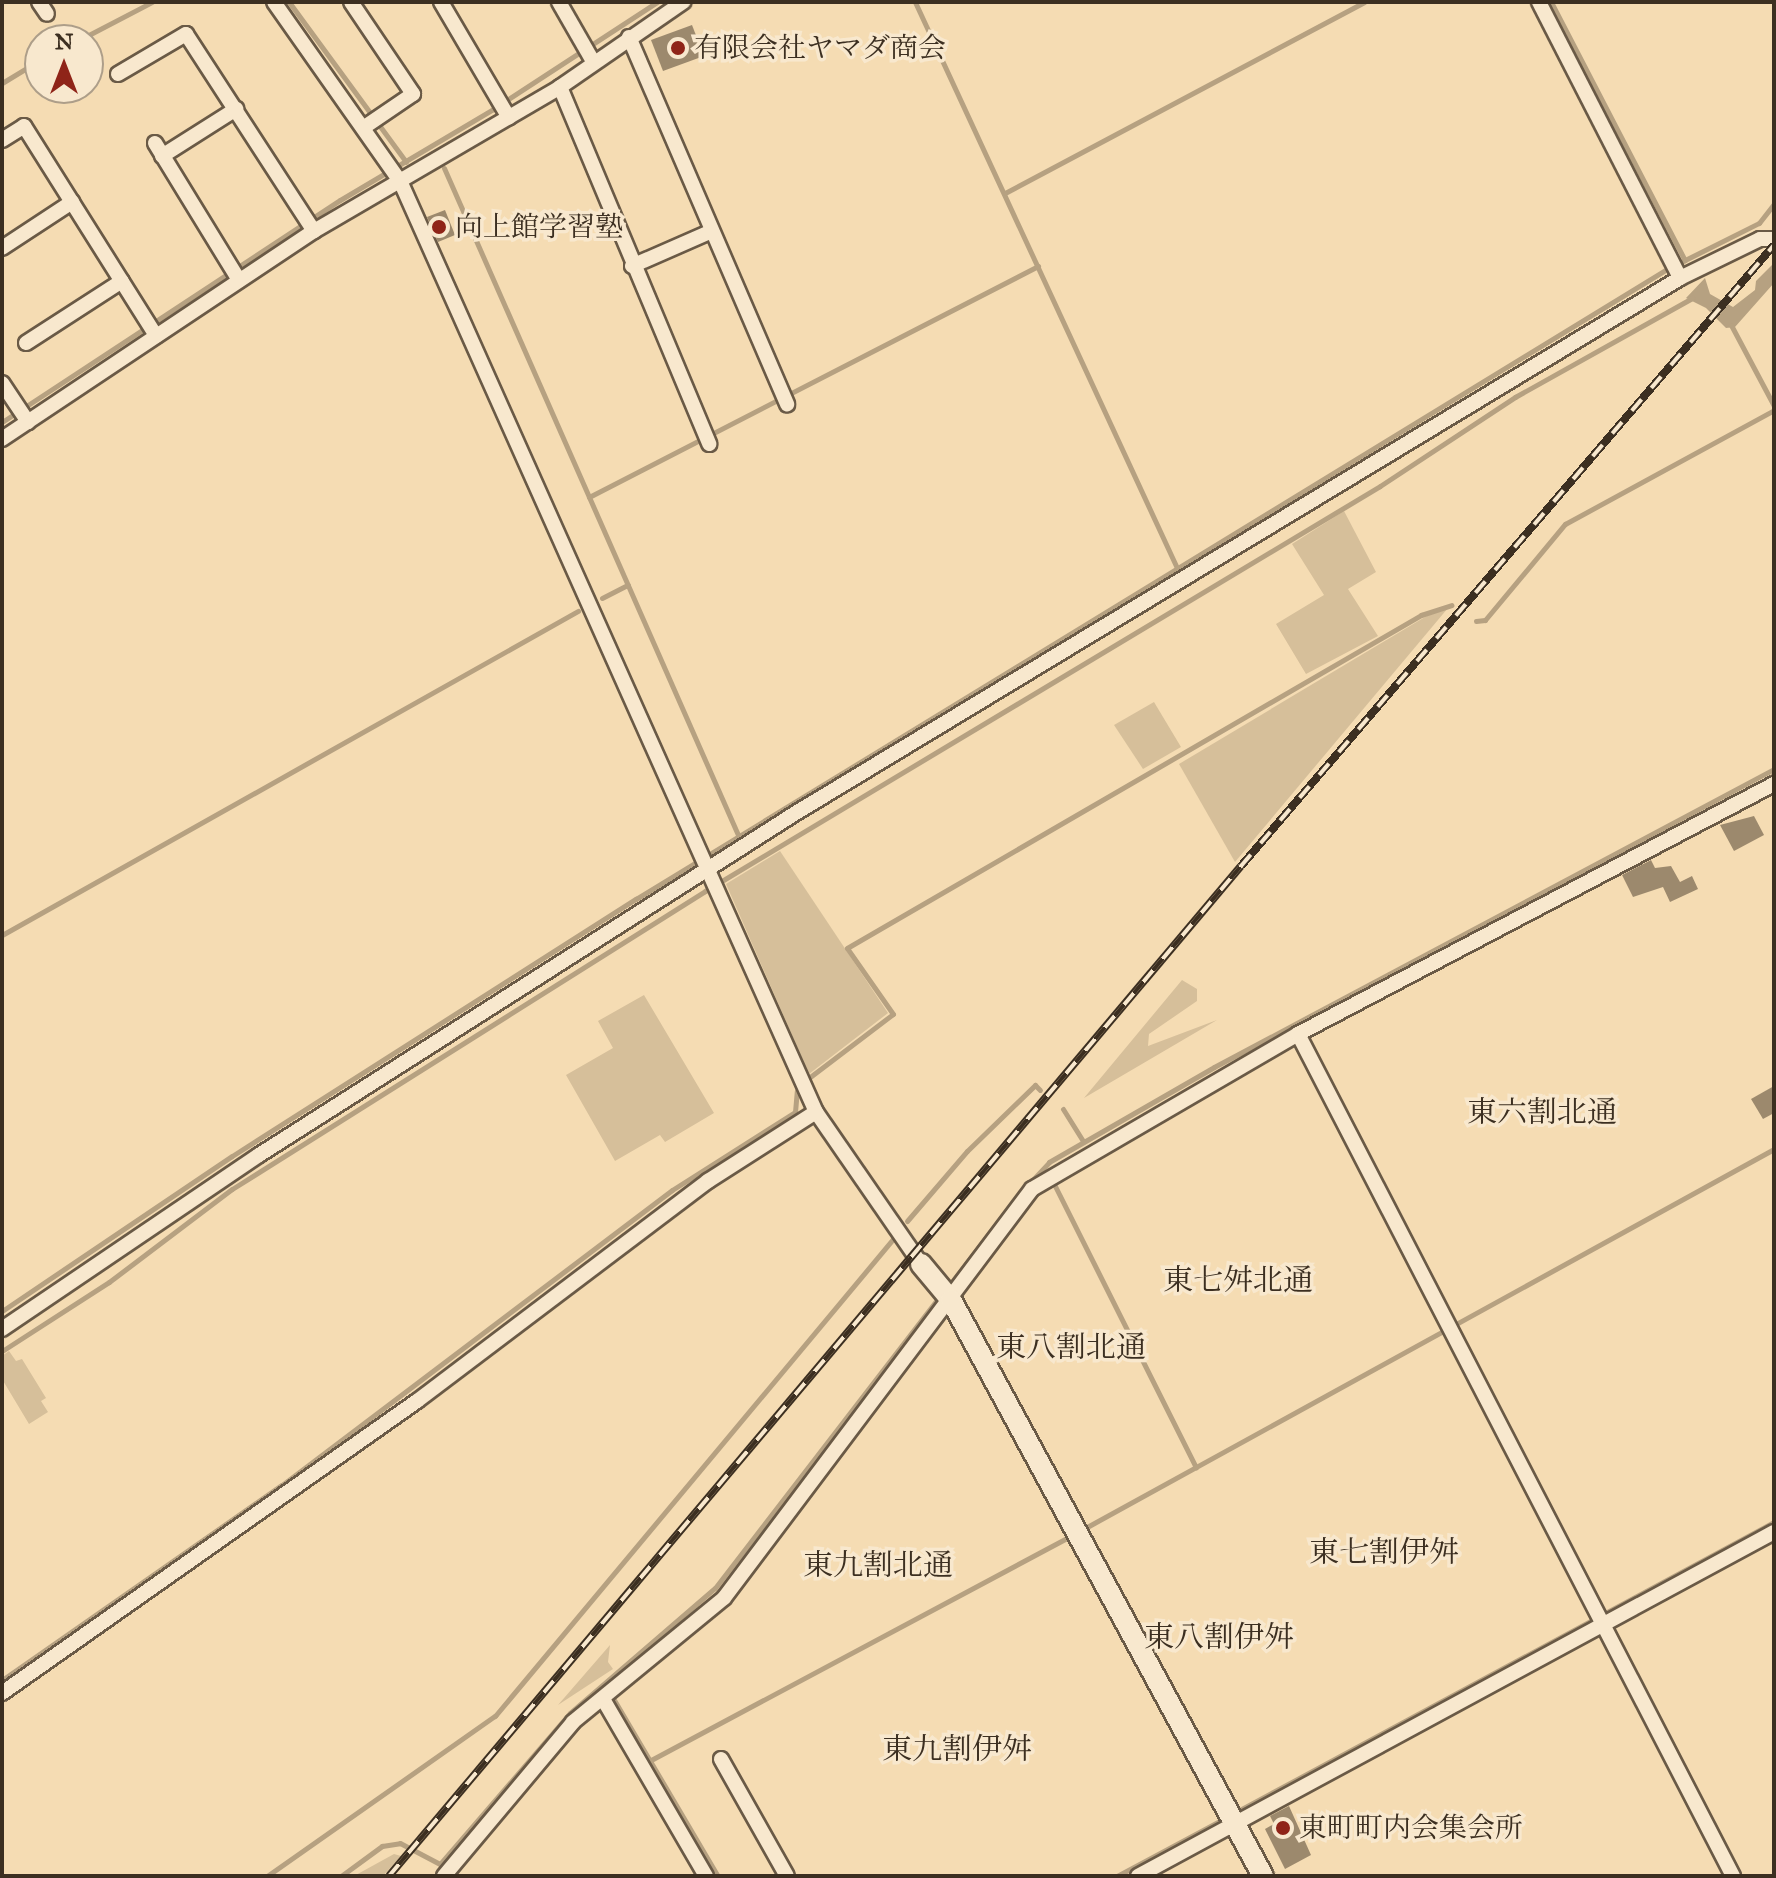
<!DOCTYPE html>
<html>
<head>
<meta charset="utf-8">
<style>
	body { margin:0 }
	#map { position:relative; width:1776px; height:1878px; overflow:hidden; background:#f5dcb3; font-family:"IM FELL Great Primer","Noto Serif JP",serif }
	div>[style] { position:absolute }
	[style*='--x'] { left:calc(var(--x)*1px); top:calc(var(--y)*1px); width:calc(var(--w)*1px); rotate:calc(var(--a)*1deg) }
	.green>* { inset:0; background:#d6bf9a }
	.water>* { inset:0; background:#b6a181 }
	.stream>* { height:5px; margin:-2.5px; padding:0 2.5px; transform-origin:2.5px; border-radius:2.5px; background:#b6a181 }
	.building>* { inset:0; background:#9c896d }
	.roads { filter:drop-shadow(2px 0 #6a5a46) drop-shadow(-2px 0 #6a5a46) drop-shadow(0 2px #6a5a46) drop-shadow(0 -2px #6a5a46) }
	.street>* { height:14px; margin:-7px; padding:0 7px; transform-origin:7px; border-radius:7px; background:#f8e8ce }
	.secondary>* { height:20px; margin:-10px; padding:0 10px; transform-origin:10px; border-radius:10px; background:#f8e8ce }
	.rail>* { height:8px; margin-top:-4px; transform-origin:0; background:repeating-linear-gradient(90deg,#f8e8ce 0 15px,#3c2f21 0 30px); box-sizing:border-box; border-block:2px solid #3c2f21 }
	.dots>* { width:22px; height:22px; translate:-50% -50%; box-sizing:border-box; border:4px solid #f8e8ce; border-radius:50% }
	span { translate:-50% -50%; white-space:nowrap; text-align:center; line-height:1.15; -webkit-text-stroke:7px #f8e8ce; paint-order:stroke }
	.poi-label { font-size:28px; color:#3c2f21 }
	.left { translate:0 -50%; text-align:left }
	.neighbourhood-label { font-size:30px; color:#3c2f21 }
	.frame { position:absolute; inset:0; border:4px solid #3c2f21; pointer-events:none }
	.north { position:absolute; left:24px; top:24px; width:80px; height:80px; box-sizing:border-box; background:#f8e8ce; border:2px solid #ad9e89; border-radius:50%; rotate:0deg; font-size:22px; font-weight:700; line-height:32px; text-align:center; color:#3c2f21 }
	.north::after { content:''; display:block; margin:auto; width:28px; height:36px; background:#8f2418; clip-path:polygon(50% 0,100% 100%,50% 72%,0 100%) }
</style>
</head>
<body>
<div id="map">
	<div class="green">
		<i style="clip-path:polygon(1344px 511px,1376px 572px,1348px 589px,1378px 636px,1306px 674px,1276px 624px,1324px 595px,1292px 544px)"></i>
		<i style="clip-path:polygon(1440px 608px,1448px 608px,1235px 862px,1179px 764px)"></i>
		<i style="clip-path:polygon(1154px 702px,1181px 747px,1143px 769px,1114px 725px)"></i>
		<i style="clip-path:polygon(780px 851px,888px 1013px,809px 1074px,726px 884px)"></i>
		<i style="clip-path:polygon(1182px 980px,1197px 989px,1197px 1001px,1149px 1034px,1148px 1046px,1217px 1020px,1084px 1098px)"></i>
		<i style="clip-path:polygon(644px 995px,714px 1113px,665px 1142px,660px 1135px,615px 1161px,566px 1075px,613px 1048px,598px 1021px)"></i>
		<i style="clip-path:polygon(9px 1351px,16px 1361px,22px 1359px,46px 1398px,41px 1401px,48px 1412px,29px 1424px,2px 1379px,2px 1356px)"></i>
		<i style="clip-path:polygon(610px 1645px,608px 1662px,613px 1669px,558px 1705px)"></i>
		<i style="clip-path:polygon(394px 1854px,401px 1856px,383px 1876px,354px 1876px)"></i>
	</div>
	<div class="water">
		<i style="clip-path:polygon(1774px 263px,1774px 283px,1735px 327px,1726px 328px,1706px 308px,1686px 298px,1705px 278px,1710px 294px,1733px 307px,1755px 290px,1756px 281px)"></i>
	</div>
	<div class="stream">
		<i style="--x:289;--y:2;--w:198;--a:53.8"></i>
		<i style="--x:915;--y:2;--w:624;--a:65.16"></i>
		<i style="--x:1551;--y:2;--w:291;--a:62.6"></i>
		<i style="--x:79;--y:40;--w:82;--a:-27.5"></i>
		<i style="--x:2;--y:83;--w:44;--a:-31.2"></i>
		<i style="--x:444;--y:168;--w:729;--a:66.21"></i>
		<i style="--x:1005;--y:193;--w:407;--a:-28"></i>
		<i style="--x:1731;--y:325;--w:92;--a:62"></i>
		<i style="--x:2;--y:422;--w:404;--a:-33.3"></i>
		<i style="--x:340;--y:200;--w:178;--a:-30.7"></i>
		<i style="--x:493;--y:109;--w:196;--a:-33.1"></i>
		<i style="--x:589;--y:497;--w:505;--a:-27.22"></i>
		<i style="--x:602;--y:598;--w:29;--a:-27"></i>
		<i style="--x:1476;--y:621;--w:9;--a:-6"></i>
		<i style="--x:1485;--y:620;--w:125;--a:-50.2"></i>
		<i style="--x:1565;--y:524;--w:238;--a:-28.6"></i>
		<i style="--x:2;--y:935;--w:661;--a:-29.36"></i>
		<i style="--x:810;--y:1077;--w:104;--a:-37.2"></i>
		<i style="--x:893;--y:1014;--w:80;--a:-124.9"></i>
		<i style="--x:847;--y:948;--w:664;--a:-30.12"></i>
		<i style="--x:1421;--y:615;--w:32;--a:-18"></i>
		<i style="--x:1063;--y:1109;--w:38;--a:58"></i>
		<i style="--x:1054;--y:1184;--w:317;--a:63.4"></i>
		<i style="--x:1026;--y:1187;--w:34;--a:-47"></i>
		<i style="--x:1049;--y:1162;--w:190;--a:-29.9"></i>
		<i style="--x:1214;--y:1067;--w:634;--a:-28.02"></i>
		<i style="--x:907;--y:1221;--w:92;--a:-49.4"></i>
		<i style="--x:967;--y:1151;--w:95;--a:-44.1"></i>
		<i style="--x:1035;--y:1085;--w:7;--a:45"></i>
		<i style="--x:947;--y:1288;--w:98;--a:-52.4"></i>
		<i style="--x:2;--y:1311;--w:277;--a:-34"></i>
		<i style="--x:232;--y:1156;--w:479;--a:-32.5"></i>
		<i style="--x:636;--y:899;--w:1208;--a:-31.43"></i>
		<i style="--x:1667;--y:269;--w:103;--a:-26.6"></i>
		<i style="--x:1759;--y:223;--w:24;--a:-52"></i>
		<i style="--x:2;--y:1351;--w:127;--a:-32.8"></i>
		<i style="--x:109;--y:1282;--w:154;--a:-37.1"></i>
		<i style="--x:232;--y:1189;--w:559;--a:-32.21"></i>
		<i style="--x:705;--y:891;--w:787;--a:-30.96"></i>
		<i style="--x:1380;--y:486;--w:162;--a:-33.4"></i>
		<i style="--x:1515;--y:397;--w:203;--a:-29.2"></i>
		<i style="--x:1087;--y:1527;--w:784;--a:-28.82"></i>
		<i style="--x:2;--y:1680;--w:341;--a:-34.9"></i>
		<i style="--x:282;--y:1485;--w:489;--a:-37.1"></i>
		<i style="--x:672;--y:1190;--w:146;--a:-32.4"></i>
		<i style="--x:795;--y:1112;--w:21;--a:-85"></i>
		<i style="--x:610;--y:1693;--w:212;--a:59.5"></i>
		<i style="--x:651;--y:1760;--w:473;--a:-28.1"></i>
		<i style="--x:1236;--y:1812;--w:611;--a:-28.33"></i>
		<i style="--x:267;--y:1876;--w:279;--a:-35.1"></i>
		<i style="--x:495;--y:1716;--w:621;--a:-50.16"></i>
		<i style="--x:341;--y:1876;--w:51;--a:-36.2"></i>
		<i style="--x:382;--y:1846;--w:18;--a:-9"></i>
		<i style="--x:400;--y:1843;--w:45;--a:27.7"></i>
		<i style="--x:440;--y:1864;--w:199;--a:-49.3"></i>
		<i style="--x:570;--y:1713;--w:191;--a:-40.8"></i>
		<i style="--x:715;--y:1588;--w:370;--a:-52.4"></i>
		<i style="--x:1117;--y:1876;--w:125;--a:-28.2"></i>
	</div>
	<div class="building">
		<i style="clip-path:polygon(692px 25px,704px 56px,663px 71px,651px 40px)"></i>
		<i style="clip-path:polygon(445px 210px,455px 235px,438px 242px,427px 217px)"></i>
		<i style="clip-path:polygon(1754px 816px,1764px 835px,1734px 851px,1720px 825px)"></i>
		<i style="clip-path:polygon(1651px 860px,1655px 868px,1671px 866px,1680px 882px,1692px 876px,1698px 889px,1670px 902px,1663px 887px,1633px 897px,1622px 875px)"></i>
		<i style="clip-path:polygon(1774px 1086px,1774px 1113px,1763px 1119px,1751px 1099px)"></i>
		<i style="clip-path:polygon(1289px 1806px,1311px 1855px,1285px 1869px,1265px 1829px,1274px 1824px,1270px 1816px)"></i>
	</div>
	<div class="roads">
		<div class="street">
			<i style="--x:39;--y:2;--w:14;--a:56"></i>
			<i style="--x:274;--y:2;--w:221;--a:54.9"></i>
			<i style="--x:401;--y:183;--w:1017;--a:65.93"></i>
			<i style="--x:816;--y:1112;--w:185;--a:55.4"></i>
			<i style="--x:351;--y:2;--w:111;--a:56"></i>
			<i style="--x:413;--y:94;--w:60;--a:145.8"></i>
			<i style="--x:441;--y:2;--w:134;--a:59.6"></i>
			<i style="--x:559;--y:2;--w:70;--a:60.2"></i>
			<i style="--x:1539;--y:2;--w:310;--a:62.9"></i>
			<i style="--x:629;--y:37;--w:400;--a:66.7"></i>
			<i style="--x:118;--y:74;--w:79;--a:-30.5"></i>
			<i style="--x:186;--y:34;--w:235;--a:57"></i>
			<i style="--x:560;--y:87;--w:387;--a:67.3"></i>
			<i style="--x:2;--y:140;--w:26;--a:-32"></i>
			<i style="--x:24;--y:126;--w:248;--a:57.8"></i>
			<i style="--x:155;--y:143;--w:161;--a:58.5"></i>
			<i style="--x:162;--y:156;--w:88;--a:-32.4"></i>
			<i style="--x:2;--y:248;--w:84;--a:-33.3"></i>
			<i style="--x:632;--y:266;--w:87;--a:-23.6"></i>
			<i style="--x:26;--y:343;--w:114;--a:-32.9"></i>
			<i style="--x:2;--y:383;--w:47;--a:56.3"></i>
			<i style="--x:2;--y:439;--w:375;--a:-33.7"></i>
			<i style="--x:314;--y:231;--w:285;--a:-30.3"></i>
			<i style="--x:560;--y:87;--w:150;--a:-34.6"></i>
			<i style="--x:1298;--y:1034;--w:948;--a:62.68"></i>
			<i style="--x:2;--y:1329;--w:310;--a:-34.1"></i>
			<i style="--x:259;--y:1155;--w:634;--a:-32.51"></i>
			<i style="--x:794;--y:814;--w:1036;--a:-31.17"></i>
			<i style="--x:1680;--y:278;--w:89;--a:-26"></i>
			<i style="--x:1760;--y:239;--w:14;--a:0"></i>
			<i style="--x:2;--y:1693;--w:507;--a:-35.13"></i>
			<i style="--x:417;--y:1401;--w:365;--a:-37.1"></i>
			<i style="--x:708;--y:1181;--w:128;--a:-32.6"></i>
			<i style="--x:603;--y:1699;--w:205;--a:59.8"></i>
			<i style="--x:721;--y:1759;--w:134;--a:60.6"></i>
			<i style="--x:444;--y:1876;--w:201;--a:-50"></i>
			<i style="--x:573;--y:1722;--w:195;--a:-39.4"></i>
			<i style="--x:724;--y:1598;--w:512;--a:-53.02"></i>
			<i style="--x:1032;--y:1189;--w:308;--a:-30.2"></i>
			<i style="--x:1298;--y:1034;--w:538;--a:-27.71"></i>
			<i style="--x:1138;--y:1876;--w:723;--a:-28.41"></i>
		</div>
		<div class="secondary">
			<i style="--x:921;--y:1264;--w:47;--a:50.2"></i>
			<i style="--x:951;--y:1300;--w:655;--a:61.56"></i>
		</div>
	</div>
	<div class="rail">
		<i style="--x:389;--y:1876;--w:1321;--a:-49.85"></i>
		<i style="--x:1241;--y:866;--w:818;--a:-49.36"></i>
	</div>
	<div class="dots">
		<i style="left:678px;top:48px;background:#8f2418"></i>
		<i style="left:439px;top:227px;background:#8f2418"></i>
		<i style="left:1283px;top:1828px;background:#8f2418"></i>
	</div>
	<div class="poi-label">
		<span class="left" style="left:694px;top:48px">有限会社ヤマダ商会</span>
		<span class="left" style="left:455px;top:227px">向上館学習塾</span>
		<span class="left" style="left:1299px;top:1828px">東町町内会集会所</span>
	</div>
	<div class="neighbourhood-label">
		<span style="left:1542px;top:1112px">東六割北通</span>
		<span style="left:1238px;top:1280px">東七舛北通</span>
		<span style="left:1071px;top:1347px">東八割北通</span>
		<span style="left:1384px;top:1552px">東七割伊舛</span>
		<span style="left:878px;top:1565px">東九割北通</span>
		<span style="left:1219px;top:1637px">東八割伊舛</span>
		<span style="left:957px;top:1749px">東九割伊舛</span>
	</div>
	<div class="frame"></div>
	<div class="north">N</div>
</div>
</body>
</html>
